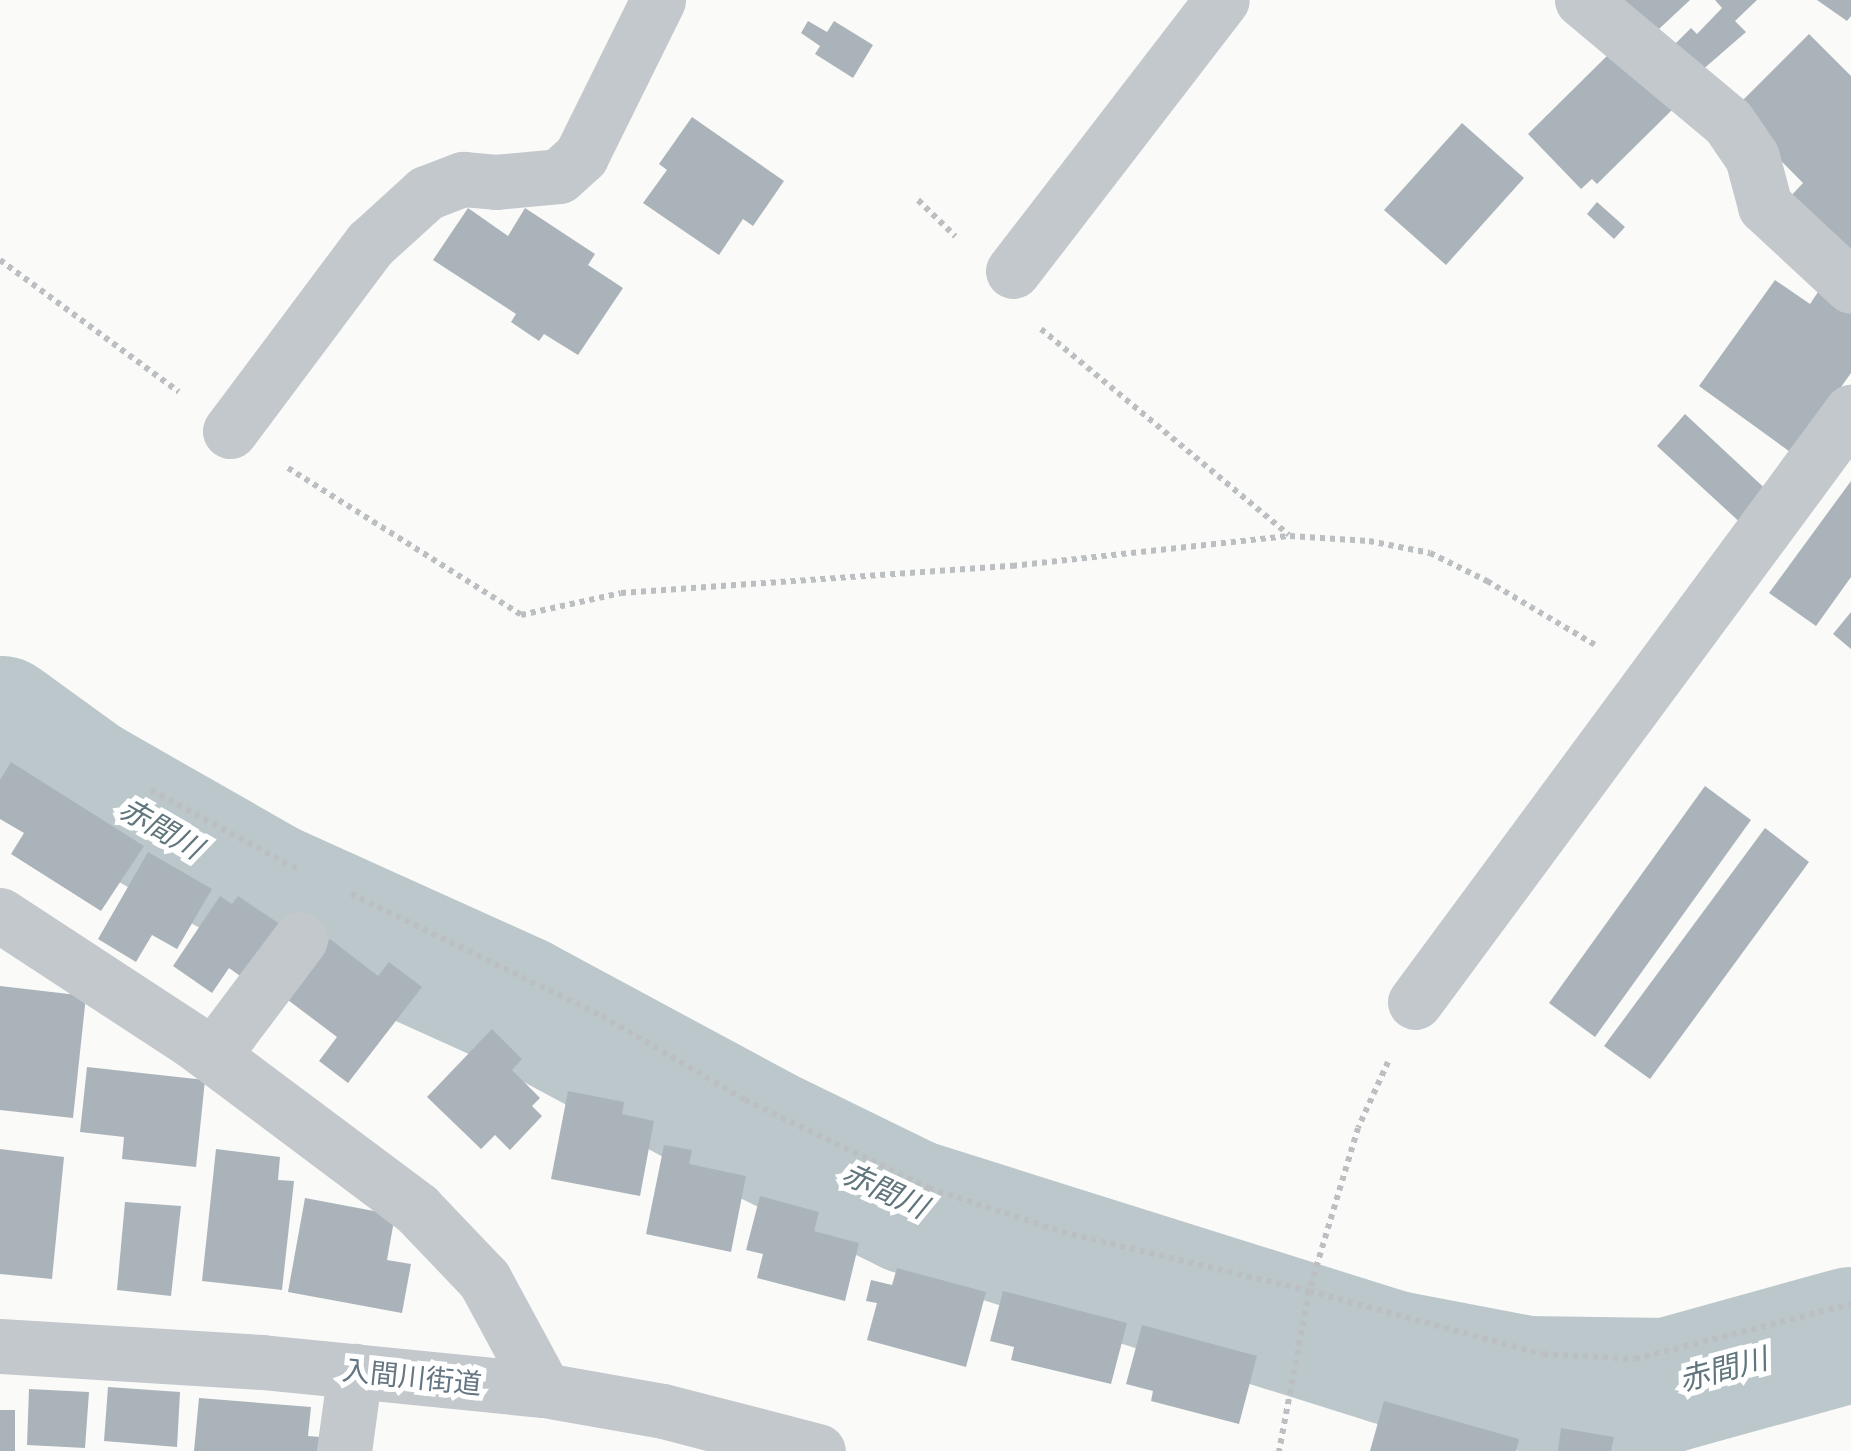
<!DOCTYPE html>
<html>
<head>
<meta charset="utf-8">
<style>
	body { margin:0 }
	#map { position:relative; width:1851px; height:1451px; overflow:hidden; background:#fafaf8; font-family:"Asap Condensed","Noto Sans JP",sans-serif }
	div>[style] { position:absolute }
	[style*='--x'] { left:calc(var(--x)*1px); top:calc(var(--y)*1px); width:calc(var(--w)*1px); rotate:calc(var(--a)*1deg) }
	.river>* { height:135px; margin:-67.5px; padding:0 67.5px; transform-origin:67.5px; border-radius:67.5px; background:#bbc7cb }
	.building>* { inset:0; background:#aab3b9 }
	.path>* { height:6px; margin-top:-3px; transform-origin:0; background:repeating-linear-gradient(90deg,#bbbfc2 0 5px,transparent 0 10px) }
	.minor>* { height:55px; margin:-27.5px; padding:0 27.5px; transform-origin:27.5px; border-radius:27.5px; background:#c3c8cc }
	span { translate:-50% -50%; white-space:nowrap; text-align:center; line-height:1.15; -webkit-text-stroke:10px #fff; paint-order:stroke }
	.street-label { font-size:28px; color:#657683 }
	.water-label { font-size:30px; color:#60757c; font-style:italic }
</style>
</head>
<body>
<div id="map">
	<div class="river">
		<i style="--x:0;--y:723;--w:104;--a:36"></i>
		<i style="--x:84;--y:784;--w:212;--a:29.7"></i>
		<i style="--x:268;--y:889;--w:274;--a:24.3"></i>
		<i style="--x:518;--y:1002;--w:274;--a:28.3"></i>
		<i style="--x:759;--y:1132;--w:168;--a:26.1"></i>
		<i style="--x:910;--y:1206;--w:503;--a:17.46"></i>
		<i style="--x:1390;--y:1357;--w:138;--a:10.8"></i>
		<i style="--x:1526;--y:1383;--w:141;--a:0.8"></i>
		<i style="--x:1667;--y:1385;--w:191;--a:-15.5"></i>
	</div>
	<div class="building">
		<i style="clip-path:polygon(1603px 0,1690px 0,1644px 43px)"></i>
		<i style="clip-path:polygon(1715px 0,1757px 0,1735px 21px,1746px 32px,1693px 78px,1667px 52px,1691px 28px,1697px 34px,1722px 8px)"></i>
		<i style="clip-path:polygon(1817px 0,1851px 0,1851px 16px,1847px 21px)"></i>
		<i style="clip-path:polygon(808px 21px,827px 32px,834px 21px,873px 45px,853px 78px,815px 54px,820px 46px,801px 33px)"></i>
		<i style="clip-path:polygon(1809px 34px,1851px 76px,1851px 259px,1789px 198px,1803px 183px,1732px 111px)"></i>
		<i style="clip-path:polygon(1613px 50px,1672px 110px,1597px 184px,1592px 179px,1581px 189px,1528px 134px)"></i>
		<i style="clip-path:polygon(692px 117px,784px 181px,753px 226px,743px 219px,719px 255px,643px 203px,667px 170px,659px 164px)"></i>
		<i style="clip-path:polygon(1462px 123px,1524px 178px,1446px 265px,1384px 210px)"></i>
		<i style="clip-path:polygon(1597px 202px,1625px 227px,1614px 239px,1587px 214px)"></i>
		<i style="clip-path:polygon(468px 208px,508px 236px,525px 208px,595px 254px,588px 265px,623px 288px,578px 355px,544px 334px,539px 341px,511px 322px,516px 314px,433px 260px)"></i>
		<i style="clip-path:polygon(1775px 280px,1810px 304px,1820px 289px,1851px 311px,1851px 373px,1793px 454px,1699px 386px)"></i>
		<i style="clip-path:polygon(1685px 414px,1772px 495px,1744px 526px,1657px 446px)"></i>
		<i style="clip-path:polygon(1851px 481px,1851px 577px,1816px 626px,1769px 593px)"></i>
		<i style="clip-path:polygon(1851px 612px,1851px 649px,1833px 634px)"></i>
		<i style="clip-path:polygon(11px 762px,144px 846px,101px 911px,11px 854px,24px 833px,0 819px,0 780px)"></i>
		<i style="clip-path:polygon(1705px 786px,1751px 820px,1595px 1037px,1549px 1003px)"></i>
		<i style="clip-path:polygon(1765px 828px,1809px 862px,1650px 1079px,1604px 1046px)"></i>
		<i style="clip-path:polygon(148px 852px,212px 889px,177px 949px,152px 935px,136px 962px,98px 939px)"></i>
		<i style="clip-path:polygon(220px 896px,232px 904px,238px 896px,284px 927px,247px 981px,229px 968px,212px 993px,173px 966px)"></i>
		<i style="clip-path:polygon(330px 939px,378px 976px,389px 962px,422px 987px,348px 1083px,319px 1061px,337px 1037px,284px 997px)"></i>
		<i style="clip-path:polygon(0 986px,86px 996px,73px 1118px,0 1110px)"></i>
		<i style="clip-path:polygon(492px 1029px,522px 1059px,512px 1070px,540px 1098px,532px 1106px,542px 1116px,510px 1150px,495px 1135px,481px 1149px,427px 1097px)"></i>
		<i style="clip-path:polygon(87px 1067px,205px 1080px,196px 1167px,122px 1159px,124px 1137px,80px 1132px)"></i>
		<i style="clip-path:polygon(568px 1091px,624px 1102px,622px 1114px,654px 1121px,640px 1196px,551px 1179px)"></i>
		<i style="clip-path:polygon(664px 1145px,692px 1150px,689px 1164px,746px 1176px,731px 1252px,646px 1234px)"></i>
		<i style="clip-path:polygon(0 1149px,64px 1157px,52px 1279px,0 1274px)"></i>
		<i style="clip-path:polygon(216px 1149px,280px 1157px,278px 1180px,294px 1181px,282px 1290px,202px 1281px)"></i>
		<i style="clip-path:polygon(760px 1196px,819px 1212px,814px 1231px,859px 1243px,845px 1301px,757px 1278px,763px 1254px,746px 1250px)"></i>
		<i style="clip-path:polygon(305px 1198px,395px 1215px,387px 1260px,411px 1264px,402px 1313px,288px 1292px)"></i>
		<i style="clip-path:polygon(125px 1202px,181px 1206px,171px 1296px,117px 1290px)"></i>
		<i style="clip-path:polygon(897px 1268px,986px 1292px,966px 1367px,867px 1340px,877px 1303px,866px 1301px,871px 1280px,892px 1285px)"></i>
		<i style="clip-path:polygon(1003px 1291px,1127px 1323px,1111px 1384px,1011px 1360px,1014px 1347px,990px 1341px)"></i>
		<i style="clip-path:polygon(1142px 1325px,1257px 1356px,1239px 1424px,1151px 1401px,1153px 1391px,1126px 1384px)"></i>
		<i style="clip-path:polygon(108px 1387px,180px 1392px,177px 1447px,104px 1441px)"></i>
		<i style="clip-path:polygon(29px 1389px,89px 1392px,85px 1448px,27px 1445px)"></i>
		<i style="clip-path:polygon(199px 1398px,311px 1407px,308px 1436px,332px 1438px,331px 1451px,194px 1451px)"></i>
		<i style="clip-path:polygon(1384px 1401px,1519px 1439px,1516px 1451px,1370px 1451px)"></i>
		<i style="clip-path:polygon(0 1410px,15px 1410px,15px 1451px,0 1451px)"></i>
		<i style="clip-path:polygon(1561px 1428px,1614px 1437px,1611px 1451px,1558px 1451px)"></i>
	</div>
	<div class="path">
		<i style="--x:918;--y:200;--w:52;--a:44.2"></i>
		<i style="--x:0;--y:260;--w:222;--a:36.4"></i>
		<i style="--x:1041;--y:329;--w:322;--a:39.7"></i>
		<i style="--x:288;--y:468;--w:275;--a:32.2"></i>
		<i style="--x:521;--y:615;--w:102;--a:-12.4"></i>
		<i style="--x:621;--y:593;--w:392;--a:-4"></i>
		<i style="--x:1012;--y:566;--w:280;--a:-6.2"></i>
		<i style="--x:1290;--y:536;--w:79;--a:3.6"></i>
		<i style="--x:1369;--y:541;--w:62;--a:11.1"></i>
		<i style="--x:1430;--y:553;--w:64;--a:26.2"></i>
		<i style="--x:1487;--y:581;--w:128;--a:30.6"></i>
		<i style="--x:151;--y:790;--w:168;--a:28.4"></i>
		<i style="--x:351;--y:894;--w:279;--a:25.9"></i>
		<i style="--x:602;--y:1016;--w:166;--a:30.4"></i>
		<i style="--x:745;--y:1100;--w:204;--a:25.6"></i>
		<i style="--x:929;--y:1188;--w:140;--a:18.3"></i>
		<i style="--x:1062;--y:1232;--w:254;--a:13.4"></i>
		<i style="--x:1309;--y:1291;--w:163;--a:100.6"></i>
		<i style="--x:1388;--y:1062;--w:72;--a:114.4"></i>
		<i style="--x:1358;--y:1128;--w:170;--a:106.7"></i>
		<i style="--x:1309;--y:1291;--w:242;--a:15.1"></i>
		<i style="--x:1543;--y:1354;--w:92;--a:3.1"></i>
		<i style="--x:1635;--y:1359;--w:223;--a:-14.3"></i>
	</div>
	<div class="minor">
		<i style="--x:1582;--y:0;--w:190;--a:39.9"></i>
		<i style="--x:1728;--y:122;--w:42;--a:55.6"></i>
		<i style="--x:1752;--y:157;--w:51;--a:75.1"></i>
		<i style="--x:1765;--y:206;--w:117;--a:42.9"></i>
		<i style="--x:1013;--y:271;--w:342;--a:-52.4"></i>
		<i style="--x:230;--y:431;--w:234;--a:-53.2"></i>
		<i style="--x:370;--y:244;--w:76;--a:-42.3"></i>
		<i style="--x:426;--y:193;--w:40;--a:-21"></i>
		<i style="--x:463;--y:179;--w:33;--a:5"></i>
		<i style="--x:496;--y:182;--w:63;--a:-5.4"></i>
		<i style="--x:559;--y:176;--w:30;--a:-42"></i>
		<i style="--x:581;--y:156;--w:174;--a:-63.7"></i>
		<i style="--x:0;--y:915;--w:232;--a:33.2"></i>
		<i style="--x:194;--y:1042;--w:279;--a:36.8"></i>
		<i style="--x:417;--y:1209;--w:97;--a:46.3"></i>
		<i style="--x:484;--y:1279;--w:126;--a:61.6"></i>
		<i style="--x:1415;--y:1002;--w:734;--a:-53.54"></i>
		<i style="--x:213;--y:1055;--w:145;--a:-53.1"></i>
		<i style="--x:0;--y:1346;--w:262;--a:3.5"></i>
		<i style="--x:262;--y:1362;--w:283;--a:5.7"></i>
		<i style="--x:544;--y:1390;--w:121;--a:10"></i>
		<i style="--x:663;--y:1411;--w:160;--a:14.5"></i>
		<i style="--x:344;--y:1451;--w:81;--a:-82.2"></i>
	</div>
	<div class="street-label">
		<span style="left:412px;top:1377px;rotate:6deg">入間川街道</span>
	</div>
	<div class="water-label">
		<span style="left:161px;top:828px;rotate:30deg">赤間川</span>
		<span style="left:885px;top:1190px;rotate:25deg">赤間川</span>
		<span style="left:1723px;top:1369px;rotate:-15deg">赤間川</span>
	</div>
</div>
</body>
</html>
